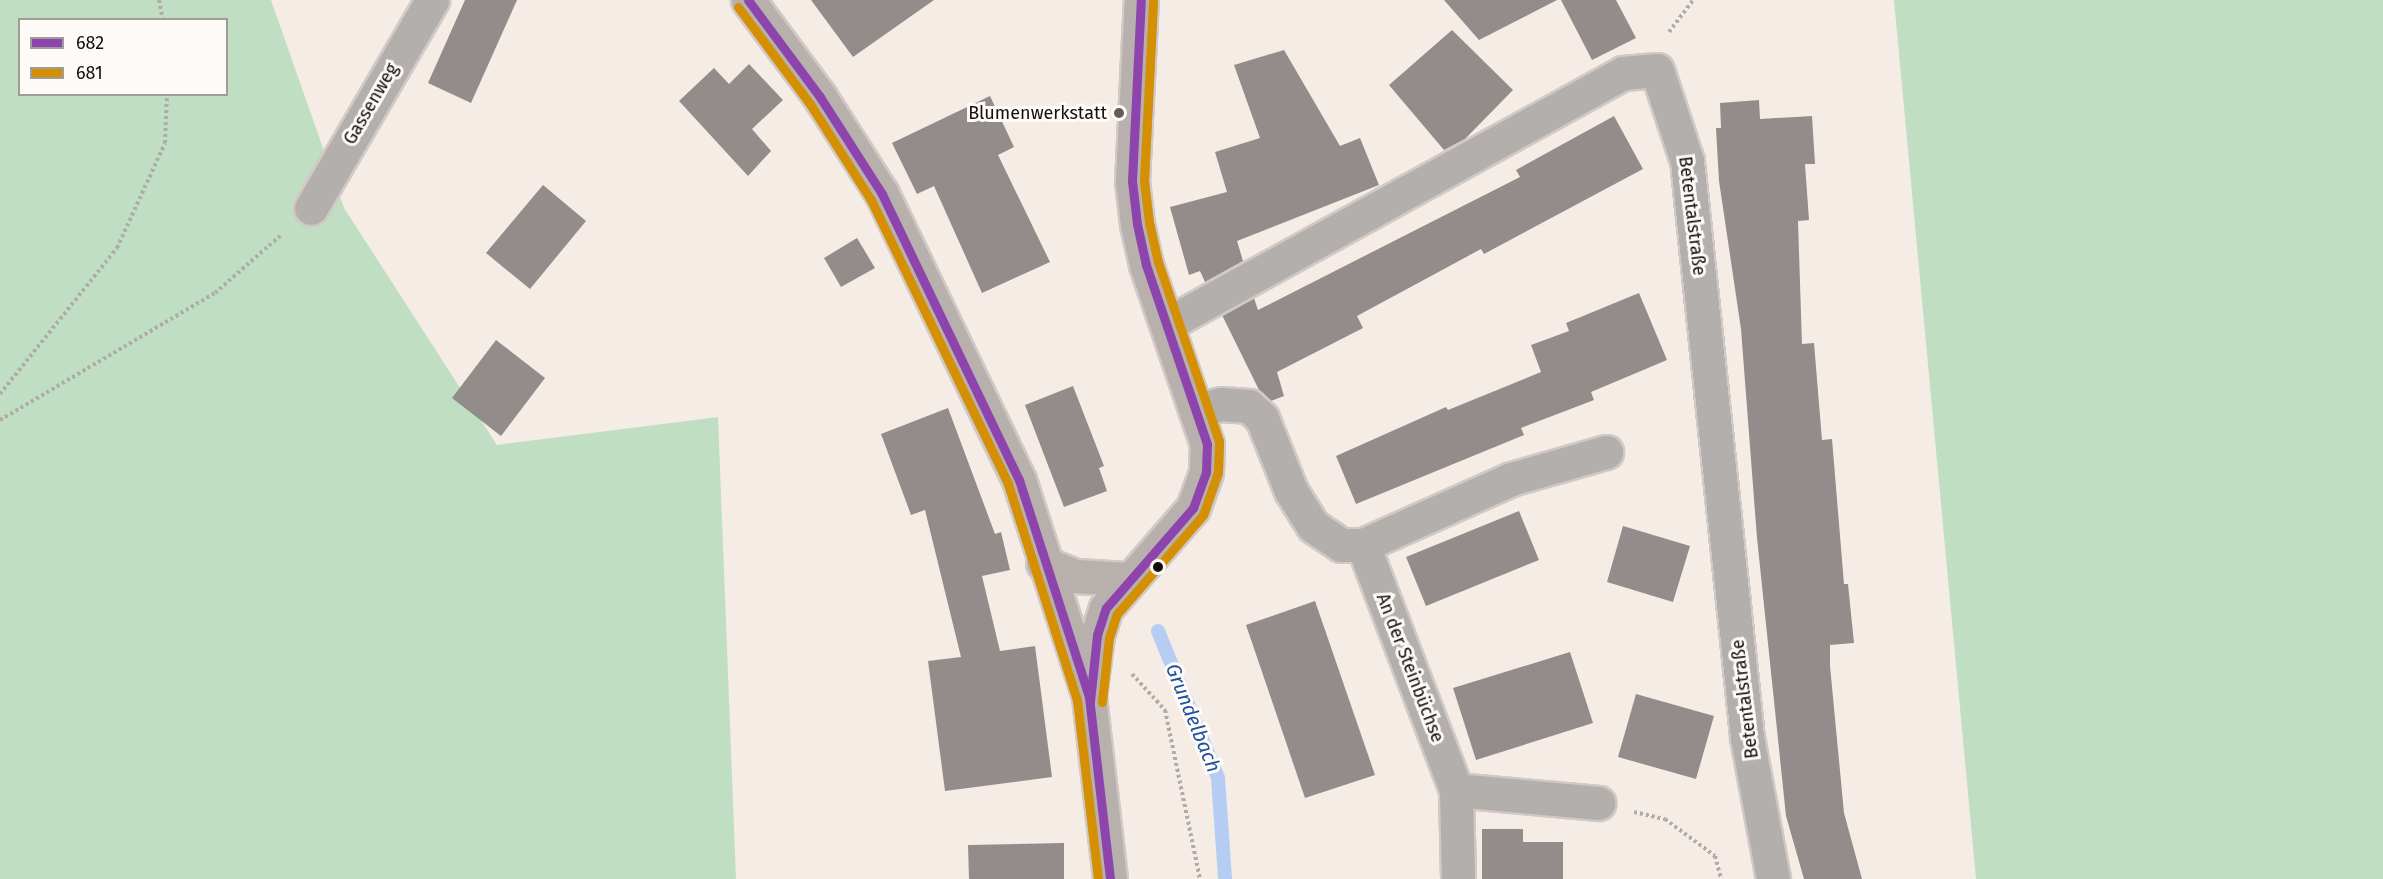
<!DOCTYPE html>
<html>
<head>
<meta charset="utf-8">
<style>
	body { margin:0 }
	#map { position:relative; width:2383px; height:879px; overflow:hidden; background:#f6ece6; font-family:"Fira Sans",sans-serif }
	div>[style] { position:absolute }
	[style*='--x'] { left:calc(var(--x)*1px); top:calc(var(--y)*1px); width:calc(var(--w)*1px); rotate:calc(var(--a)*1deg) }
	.green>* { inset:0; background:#c0dec2 }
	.stream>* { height:14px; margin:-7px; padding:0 7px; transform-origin:7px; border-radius:7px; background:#b6cdf3 }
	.building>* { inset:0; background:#928c8b }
	.path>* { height:4px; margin-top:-2px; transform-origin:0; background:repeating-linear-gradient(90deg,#afaba8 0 3px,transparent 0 6px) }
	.roads { filter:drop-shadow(2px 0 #d0c9c5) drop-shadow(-2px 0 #d0c9c5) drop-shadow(0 2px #d0c9c5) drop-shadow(0 -2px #d0c9c5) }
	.minor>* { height:33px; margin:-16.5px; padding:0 16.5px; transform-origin:16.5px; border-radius:16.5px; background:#b3afac }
	.major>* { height:33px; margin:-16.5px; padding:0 16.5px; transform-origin:16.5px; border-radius:16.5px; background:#b7b0ad }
	.bus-1>* { height:9px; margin:-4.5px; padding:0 4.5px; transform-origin:4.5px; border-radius:4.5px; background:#8e44ad }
	.bus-2>* { height:9px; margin:-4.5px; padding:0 4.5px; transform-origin:4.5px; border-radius:4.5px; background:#d58f02 }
	.dots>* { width:16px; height:16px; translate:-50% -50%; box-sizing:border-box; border:3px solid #fefaf8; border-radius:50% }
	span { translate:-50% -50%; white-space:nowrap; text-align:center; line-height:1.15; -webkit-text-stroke:6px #fefaf8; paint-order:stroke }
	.street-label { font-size:18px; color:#140e0b }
	.poi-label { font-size:18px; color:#140e0b }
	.right { translate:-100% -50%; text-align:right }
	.water-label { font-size:20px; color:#1b50a0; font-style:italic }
	.legend { position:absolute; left:18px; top:18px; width:210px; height:78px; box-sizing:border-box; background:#fefaf8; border:2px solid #a09c99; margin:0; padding:8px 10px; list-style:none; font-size:18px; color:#140e0b }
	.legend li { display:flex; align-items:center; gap:12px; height:30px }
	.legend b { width:30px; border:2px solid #a09c99 }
</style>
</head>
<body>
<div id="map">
	<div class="green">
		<i style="clip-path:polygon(evenodd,0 0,271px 0,344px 208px,497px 445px,718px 417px,736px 879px,0 879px,0 0,20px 20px,226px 20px,226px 94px,20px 94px,20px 20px)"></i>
		<i style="clip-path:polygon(1894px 0,2383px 0,2383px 879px,1976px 879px)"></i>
	</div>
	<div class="stream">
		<i style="--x:1158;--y:631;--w:159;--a:67.8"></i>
		<i style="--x:1218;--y:778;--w:101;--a:86"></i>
	</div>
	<div class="building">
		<i style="clip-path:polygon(465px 0,517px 0,471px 103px,428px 83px)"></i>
		<i style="clip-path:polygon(811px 0,934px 0,853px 57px)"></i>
		<i style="clip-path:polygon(1444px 0,1557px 0,1479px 40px)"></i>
		<i style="clip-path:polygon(1561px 0,1616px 0,1636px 38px,1592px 60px)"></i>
		<i style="clip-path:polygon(1452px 30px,1513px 90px,1465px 139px,1444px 150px,1389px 85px)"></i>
		<i style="clip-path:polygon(1284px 50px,1340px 146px,1360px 138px,1379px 185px,1237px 241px,1243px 261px,1205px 282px,1200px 271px,1189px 275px,1170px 207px,1227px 192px,1215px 152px,1260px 138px,1234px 65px)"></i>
		<i style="clip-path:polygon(749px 64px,783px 100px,752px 129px,771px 151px,748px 176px,679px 101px,714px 68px,729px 84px)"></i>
		<i style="clip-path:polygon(990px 96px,1014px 147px,998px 155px,1050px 262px,982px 293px,934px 186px,917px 194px,892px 143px)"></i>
		<i style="clip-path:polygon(1759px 100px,1760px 119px,1812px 116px,1815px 164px,1805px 164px,1809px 220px,1798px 221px,1802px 344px,1814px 343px,1822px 440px,1832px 439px,1844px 584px,1848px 584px,1854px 643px,1830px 645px,1830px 666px,1844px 813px,1862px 879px,1804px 879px,1786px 816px,1757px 538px,1741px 329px,1719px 181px,1716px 128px,1721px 128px,1720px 103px)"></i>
		<i style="clip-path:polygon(1614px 116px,1643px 169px,1484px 254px,1481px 249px,1357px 316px,1363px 328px,1277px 372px,1284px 396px,1271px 401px,1260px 392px,1222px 315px,1254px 298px,1258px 310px,1520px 177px,1516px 170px)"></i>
		<i style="clip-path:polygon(543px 185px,586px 221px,530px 289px,486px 253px)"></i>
		<i style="clip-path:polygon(857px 238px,875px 268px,841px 287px,824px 258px)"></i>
		<i style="clip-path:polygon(1639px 293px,1667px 360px,1591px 392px,1594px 400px,1521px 428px,1524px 435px,1356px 504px,1336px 456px,1446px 407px,1448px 410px,1541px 372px,1531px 345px,1569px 331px,1566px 323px)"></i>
		<i style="clip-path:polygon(496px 340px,545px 378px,501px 436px,452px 398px)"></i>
		<i style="clip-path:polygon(1073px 386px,1104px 466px,1099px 468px,1107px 491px,1064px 507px,1025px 405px)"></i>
		<i style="clip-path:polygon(948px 408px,995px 534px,1001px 532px,1010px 570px,982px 576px,1000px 651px,1035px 646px,1052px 777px,945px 791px,928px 661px,961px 657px,925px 510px,911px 515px,881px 434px)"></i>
		<i style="clip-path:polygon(1519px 511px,1539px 560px,1426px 606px,1406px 557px)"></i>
		<i style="clip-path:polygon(1623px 526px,1690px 546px,1673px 602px,1607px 582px)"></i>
		<i style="clip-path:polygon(1315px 601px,1375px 775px,1305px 798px,1246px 625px)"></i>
		<i style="clip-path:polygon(1570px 652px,1593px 723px,1476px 760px,1453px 688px)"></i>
		<i style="clip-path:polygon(1636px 694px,1714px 716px,1696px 779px,1618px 757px)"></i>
		<i style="clip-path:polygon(1482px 829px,1523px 829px,1523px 842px,1563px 842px,1563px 879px,1482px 879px)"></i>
		<i style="clip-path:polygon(1064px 843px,1064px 879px,969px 879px,968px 845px)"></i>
	</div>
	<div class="path">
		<i style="--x:159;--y:0;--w:20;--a:79"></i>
		<i style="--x:1669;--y:32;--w:40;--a:-53"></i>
		<i style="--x:0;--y:394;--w:187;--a:-51.3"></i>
		<i style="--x:117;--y:248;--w:115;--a:-65.4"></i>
		<i style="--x:165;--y:143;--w:49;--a:-87.7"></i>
		<i style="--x:0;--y:420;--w:250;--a:-30.6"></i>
		<i style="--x:215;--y:293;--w:88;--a:-41.3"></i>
		<i style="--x:1132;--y:674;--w:49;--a:47.5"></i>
		<i style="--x:1165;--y:710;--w:173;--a:78.3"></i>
		<i style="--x:1634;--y:812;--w:32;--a:13"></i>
		<i style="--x:1665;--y:819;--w:62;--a:36.5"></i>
		<i style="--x:1715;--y:856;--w:24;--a:75"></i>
	</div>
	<div class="roads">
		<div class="minor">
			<i style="--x:311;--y:208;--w:241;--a:-59.8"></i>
			<i style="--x:1169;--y:323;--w:518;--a:-28.84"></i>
			<i style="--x:1623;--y:73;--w:34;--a:-5"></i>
			<i style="--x:1657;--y:70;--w:96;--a:71.8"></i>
			<i style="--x:1687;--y:161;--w:579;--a:84.05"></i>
			<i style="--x:1747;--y:737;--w:144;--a:79.6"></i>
			<i style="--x:1197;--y:410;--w:25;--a:-14"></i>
			<i style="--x:1221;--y:404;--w:28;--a:4"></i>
			<i style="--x:1249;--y:406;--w:18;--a:43"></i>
			<i style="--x:1262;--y:418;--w:79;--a:68.3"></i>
			<i style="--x:1291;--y:491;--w:41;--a:57.8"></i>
			<i style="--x:1313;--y:526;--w:34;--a:34"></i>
			<i style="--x:1341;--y:545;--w:22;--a:0"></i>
			<i style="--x:1363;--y:545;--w:262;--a:69.2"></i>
			<i style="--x:1456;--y:790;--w:89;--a:88.7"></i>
			<i style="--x:1363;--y:545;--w:162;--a:-24"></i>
			<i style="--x:1511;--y:479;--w:99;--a:-15.9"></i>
			<i style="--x:1456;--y:790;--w:143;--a:5.2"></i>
		</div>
		<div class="major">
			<i style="--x:748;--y:0;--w:121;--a:53.4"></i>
			<i style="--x:820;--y:97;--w:115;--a:57.4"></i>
			<i style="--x:882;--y:194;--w:317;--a:64.4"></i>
			<i style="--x:1019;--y:480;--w:228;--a:72.1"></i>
			<i style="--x:1089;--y:697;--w:183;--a:83.4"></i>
			<i style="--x:1043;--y:563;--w:35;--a:22"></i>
			<i style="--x:1075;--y:576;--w:53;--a:3.2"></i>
			<i style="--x:1090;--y:689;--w:54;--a:-82.6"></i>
			<i style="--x:1097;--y:635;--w:28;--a:-72"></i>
			<i style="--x:1106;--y:608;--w:133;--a:-49"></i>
			<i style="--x:1193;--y:508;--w:38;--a:-70"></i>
			<i style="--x:1206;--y:472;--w:28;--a:-88"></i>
			<i style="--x:1207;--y:444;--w:189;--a:-108.8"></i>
			<i style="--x:1146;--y:265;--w:42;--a:-102.4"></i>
			<i style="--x:1137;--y:224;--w:43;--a:-96.6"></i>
			<i style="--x:1132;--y:181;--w:181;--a:-87.2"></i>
		</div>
	</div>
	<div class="bus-1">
		<i style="--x:748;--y:0;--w:121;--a:53.4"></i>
		<i style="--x:820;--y:97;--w:115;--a:57.4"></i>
		<i style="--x:882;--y:194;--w:317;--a:64.4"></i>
		<i style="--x:1019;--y:480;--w:228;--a:72.1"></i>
		<i style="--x:1089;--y:697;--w:183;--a:83.4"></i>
		<i style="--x:1090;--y:701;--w:66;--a:-83.9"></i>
		<i style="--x:1097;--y:635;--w:28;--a:-72"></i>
		<i style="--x:1106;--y:608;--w:133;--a:-49"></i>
		<i style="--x:1193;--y:508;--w:38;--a:-70"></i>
		<i style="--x:1206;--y:472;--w:28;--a:-88"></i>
		<i style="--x:1207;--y:444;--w:189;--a:-108.8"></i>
		<i style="--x:1146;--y:265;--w:42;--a:-102.4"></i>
		<i style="--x:1137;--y:224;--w:43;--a:-96.6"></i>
		<i style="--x:1132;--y:181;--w:181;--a:-87.2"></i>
	</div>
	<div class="bus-2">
		<i style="--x:738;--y:7;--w:121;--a:53.4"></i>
		<i style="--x:810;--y:104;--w:114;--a:57.6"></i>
		<i style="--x:871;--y:200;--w:315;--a:64.2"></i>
		<i style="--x:1008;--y:484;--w:227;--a:72.3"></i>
		<i style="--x:1077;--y:700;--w:180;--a:83.3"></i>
		<i style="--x:1102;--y:702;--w:64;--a:-83.8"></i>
		<i style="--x:1109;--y:638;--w:25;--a:-72"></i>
		<i style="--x:1117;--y:614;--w:131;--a:-49"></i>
		<i style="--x:1203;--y:515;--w:46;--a:-70.8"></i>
		<i style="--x:1218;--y:472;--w:31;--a:-88"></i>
		<i style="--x:1219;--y:441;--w:189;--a:-108.8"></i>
		<i style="--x:1158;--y:262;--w:41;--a:-102.7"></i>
		<i style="--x:1149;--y:222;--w:41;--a:-97"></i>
		<i style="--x:1144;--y:181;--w:180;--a:-87.1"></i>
	</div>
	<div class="dots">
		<i style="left:1119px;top:113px;background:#635c58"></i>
		<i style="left:1158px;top:567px;background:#140e0b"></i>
	</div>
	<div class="street-label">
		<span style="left:371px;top:104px;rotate:-60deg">Gassenweg</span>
		<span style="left:1692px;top:216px;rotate:83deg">Betentalstraße</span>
		<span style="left:1410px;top:668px;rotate:69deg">An der Steinbüchse</span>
		<span style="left:1745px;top:699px;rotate:-97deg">Betentalstraße</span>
	</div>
	<div class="poi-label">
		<span class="right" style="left:1107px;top:113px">Blumenwerkstatt</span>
	</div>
	<div class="water-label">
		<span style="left:1193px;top:718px;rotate:68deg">Grundelbach</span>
	</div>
	<ul class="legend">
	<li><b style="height:8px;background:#8e44ad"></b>682</li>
	<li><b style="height:8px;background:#d58f02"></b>681</li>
	</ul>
</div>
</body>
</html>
